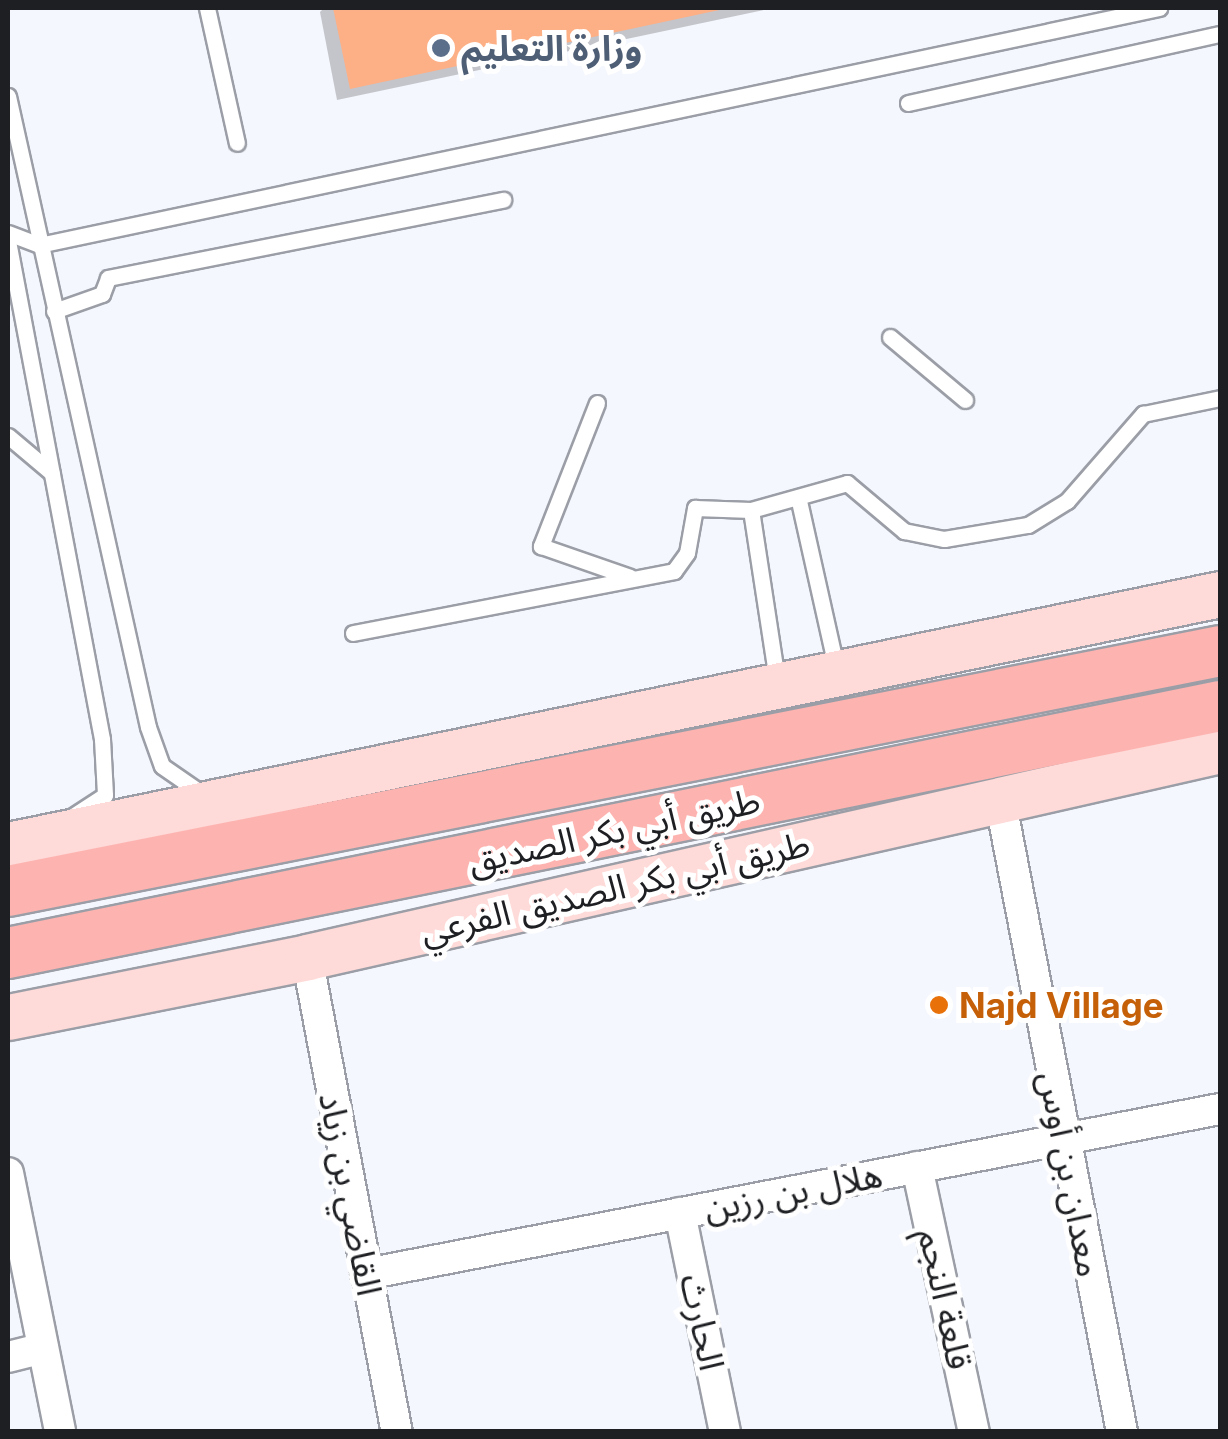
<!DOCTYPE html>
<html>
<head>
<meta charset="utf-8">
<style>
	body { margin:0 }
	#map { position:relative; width:1228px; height:1439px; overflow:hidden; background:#f5f7fe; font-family:Inter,"Noto Sans Arabic",sans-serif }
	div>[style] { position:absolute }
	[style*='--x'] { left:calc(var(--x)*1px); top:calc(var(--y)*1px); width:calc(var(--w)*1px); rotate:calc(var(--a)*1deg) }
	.shadow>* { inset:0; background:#0003 }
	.building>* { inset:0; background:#fdaf85 }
	.roads { filter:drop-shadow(2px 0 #9b9ea6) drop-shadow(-2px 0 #9b9ea6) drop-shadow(0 2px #9b9ea6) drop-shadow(0 -2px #9b9ea6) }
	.lane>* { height:15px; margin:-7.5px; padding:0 7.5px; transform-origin:7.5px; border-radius:7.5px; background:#fff }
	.street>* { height:30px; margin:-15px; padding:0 15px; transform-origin:15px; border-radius:15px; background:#fff }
	.secondary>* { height:45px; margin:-22.5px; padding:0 22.5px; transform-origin:22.5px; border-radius:22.5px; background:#fedad8 }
	.primary>* { height:50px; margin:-25px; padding:0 25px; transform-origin:25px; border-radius:25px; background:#fdb4b1 }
	.dots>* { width:28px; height:28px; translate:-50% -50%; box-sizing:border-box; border:5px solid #fff; border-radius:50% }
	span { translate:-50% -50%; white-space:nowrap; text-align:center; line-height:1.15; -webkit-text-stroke:10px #fff; paint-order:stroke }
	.service-label { font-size:35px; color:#4e5e75; font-weight:700 }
	.left { translate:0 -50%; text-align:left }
	.street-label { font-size:35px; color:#1e1f22 }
	.food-label { font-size:35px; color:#c56008; font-weight:700 }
	.frame { position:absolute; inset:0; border:10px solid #1e1f22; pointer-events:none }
</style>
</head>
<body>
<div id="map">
	<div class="shadow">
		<i style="clip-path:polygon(324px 8px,773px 8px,337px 100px,320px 12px)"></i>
	</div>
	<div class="building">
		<i style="clip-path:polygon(333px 8px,724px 8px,724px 9px,350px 89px)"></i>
	</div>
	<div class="roads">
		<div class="lane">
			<i style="--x:207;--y:8;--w:138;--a:77.5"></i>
			<i style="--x:8;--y:96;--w:646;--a:77.49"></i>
			<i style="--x:148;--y:727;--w:41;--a:70.3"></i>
			<i style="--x:162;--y:766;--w:51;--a:34.6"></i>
			<i style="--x:908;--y:103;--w:320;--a:-12.5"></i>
			<i style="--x:8;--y:233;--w:33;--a:21"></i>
			<i style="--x:39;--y:245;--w:1145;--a:-11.95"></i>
			<i style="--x:8;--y:241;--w:507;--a:79.31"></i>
			<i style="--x:102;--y:739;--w:56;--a:86.9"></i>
			<i style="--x:105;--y:795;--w:38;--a:147"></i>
			<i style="--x:54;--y:311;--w:51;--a:-19.5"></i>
			<i style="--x:102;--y:294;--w:17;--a:-69"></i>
			<i style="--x:108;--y:278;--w:403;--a:-11.2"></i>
			<i style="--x:890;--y:337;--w:98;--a:40"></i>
			<i style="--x:597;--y:403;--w:154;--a:111.4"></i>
			<i style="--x:541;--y:546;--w:94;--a:19.2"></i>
			<i style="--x:8;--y:436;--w:57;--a:40.1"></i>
			<i style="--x:799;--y:501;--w:170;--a:77.4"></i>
			<i style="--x:751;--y:510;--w:171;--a:81.3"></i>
			<i style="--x:353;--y:633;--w:327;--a:-10.9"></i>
			<i style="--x:674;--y:571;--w:22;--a:-54"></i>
			<i style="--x:687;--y:553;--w:46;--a:-79.9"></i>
			<i style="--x:695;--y:508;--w:56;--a:2"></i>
			<i style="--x:751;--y:510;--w:100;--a:-15.7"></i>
			<i style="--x:847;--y:483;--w:75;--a:40.1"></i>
			<i style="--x:904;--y:531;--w:41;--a:11.3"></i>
			<i style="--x:944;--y:539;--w:85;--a:-9.5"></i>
			<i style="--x:1028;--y:525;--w:46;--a:-31.6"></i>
			<i style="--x:1067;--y:501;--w:116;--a:-48.9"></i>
			<i style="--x:1143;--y:414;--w:79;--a:-11.7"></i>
		</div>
		<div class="street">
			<i style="--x:1000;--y:799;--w:645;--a:79.09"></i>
			<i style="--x:307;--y:957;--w:483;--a:79.3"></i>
			<i style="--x:917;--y:1167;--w:271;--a:77.9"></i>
			<i style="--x:8;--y:1173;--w:264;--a:78.6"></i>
			<i style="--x:680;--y:1213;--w:224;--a:78.4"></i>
			<i style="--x:366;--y:1274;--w:870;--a:-10.94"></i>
			<i style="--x:8;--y:1357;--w:36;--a:-14"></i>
		</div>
		<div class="secondary">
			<i style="--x:8;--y:845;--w:1238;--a:-11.7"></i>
			<i style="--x:8;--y:1017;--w:305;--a:-11.3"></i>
			<i style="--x:307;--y:957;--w:936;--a:-12.77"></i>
		</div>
		<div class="primary">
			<i style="--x:8;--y:891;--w:1236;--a:-11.2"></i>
			<i style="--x:8;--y:953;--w:1237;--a:-11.52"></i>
		</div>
	</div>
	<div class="dots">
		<i style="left:441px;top:48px;background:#5c6f8a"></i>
		<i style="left:939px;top:1005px;background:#e8710a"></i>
	</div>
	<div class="service-label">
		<span class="left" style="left:461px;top:48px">وزارة التعليم</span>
	</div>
	<div class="street-label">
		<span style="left:614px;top:830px;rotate:-12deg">طريق أبي بكر الصديق</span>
		<span style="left:615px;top:887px;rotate:-13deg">طريق أبي بكر الصديق الفرعي</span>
		<span style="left:1071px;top:1174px;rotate:79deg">معدان بن أوس</span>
		<span style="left:793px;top:1191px;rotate:-11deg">هلال بن رزين</span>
		<span style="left:351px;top:1194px;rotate:79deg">القاضي بن زياد</span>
		<span style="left:946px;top:1299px;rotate:78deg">قلعة النجم</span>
		<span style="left:703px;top:1322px;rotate:78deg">الحارث</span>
	</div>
	<div class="food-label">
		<span class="left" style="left:959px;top:1005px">Najd Village</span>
	</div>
	<div class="frame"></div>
</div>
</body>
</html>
